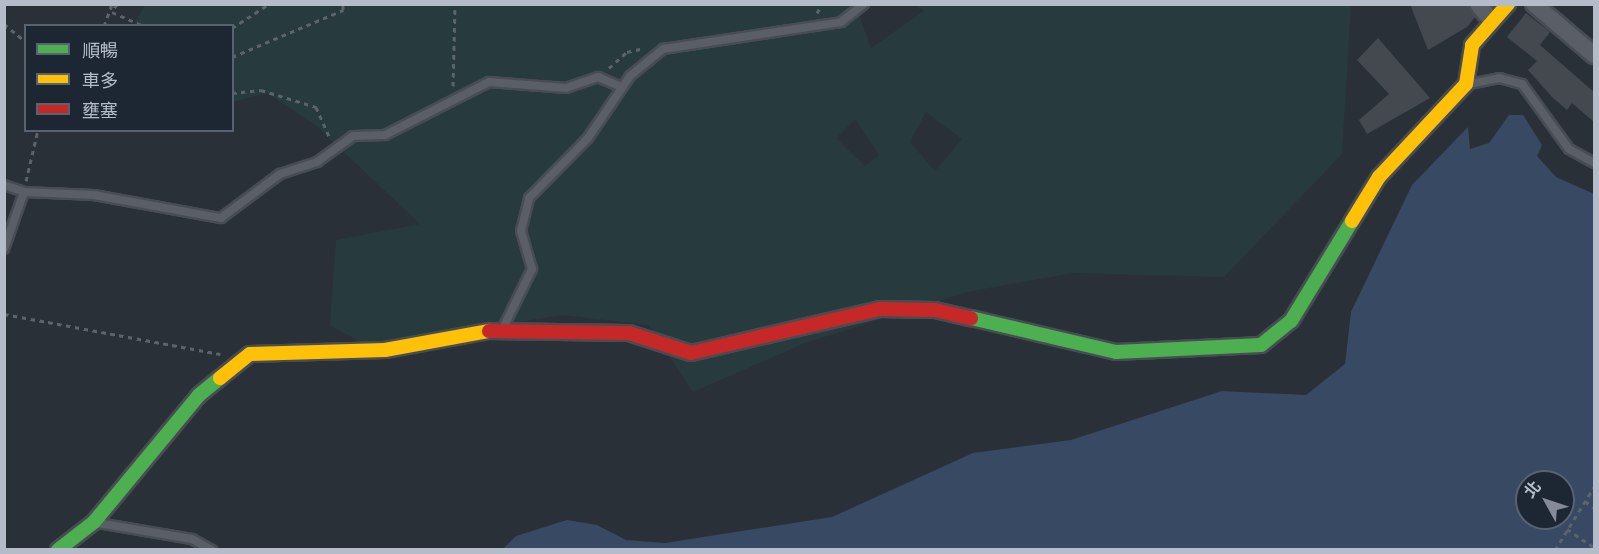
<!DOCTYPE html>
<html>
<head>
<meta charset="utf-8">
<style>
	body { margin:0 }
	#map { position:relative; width:1599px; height:554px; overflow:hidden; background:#2a3038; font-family:"Fira Sans Condensed","Noto Sans TC",sans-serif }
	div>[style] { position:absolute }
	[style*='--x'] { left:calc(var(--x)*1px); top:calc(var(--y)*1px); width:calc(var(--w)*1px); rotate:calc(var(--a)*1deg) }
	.green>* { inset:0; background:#273a3e }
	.water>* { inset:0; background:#384963 }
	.building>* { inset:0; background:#444950 }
	.path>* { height:3px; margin-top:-1.5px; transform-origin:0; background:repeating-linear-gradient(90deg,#5d636a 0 4.5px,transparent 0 9px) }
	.roads { filter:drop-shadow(2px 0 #484c53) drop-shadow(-2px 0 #484c53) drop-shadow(0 2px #484c53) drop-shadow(0 -2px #484c53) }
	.lane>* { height:8px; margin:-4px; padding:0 4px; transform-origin:4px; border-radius:4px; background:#5a5e66 }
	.street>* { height:16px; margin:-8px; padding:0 8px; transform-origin:8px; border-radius:8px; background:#5a5e66 }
	.fast>* { height:14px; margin:-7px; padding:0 7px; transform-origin:7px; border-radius:7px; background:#4caf50 }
	.slow>* { height:14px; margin:-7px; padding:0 7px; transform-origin:7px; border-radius:7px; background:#ffc107 }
	.jam>* { height:14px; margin:-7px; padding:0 7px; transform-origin:7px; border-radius:7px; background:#c62828 }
	span { translate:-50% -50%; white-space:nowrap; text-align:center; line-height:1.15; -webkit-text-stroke:4.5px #1d2633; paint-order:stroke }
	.frame { position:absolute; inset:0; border:6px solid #b4bcc9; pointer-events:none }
	.legend { position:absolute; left:24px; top:24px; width:210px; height:108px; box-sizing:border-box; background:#1d2633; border:2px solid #59626f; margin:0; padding:8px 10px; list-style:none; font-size:18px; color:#b4bcc9 }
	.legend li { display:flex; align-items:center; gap:12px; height:30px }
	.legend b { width:30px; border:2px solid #59626f }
	.north { position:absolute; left:1515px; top:470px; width:60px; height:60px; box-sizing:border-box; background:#1d2633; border:2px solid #59626f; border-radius:50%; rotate:310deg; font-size:16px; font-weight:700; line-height:24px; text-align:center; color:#b4bcc9 }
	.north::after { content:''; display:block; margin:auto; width:21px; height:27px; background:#848b96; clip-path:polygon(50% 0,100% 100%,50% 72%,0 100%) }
</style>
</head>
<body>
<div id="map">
	<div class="green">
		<i style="clip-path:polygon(evenodd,145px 4px,855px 4px,871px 48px,924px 11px,916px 5px,1351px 5px,1342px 154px,1224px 277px,1072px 273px,967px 292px,805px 343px,693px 392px,648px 325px,562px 315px,368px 346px,330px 325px,336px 240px,420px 224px,313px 123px,267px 93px,233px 102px,232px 26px,133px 26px,145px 4px,926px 112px,962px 139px,935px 171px,910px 142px,926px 112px,145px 4px,855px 119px,879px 155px,865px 166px,836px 138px,855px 119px)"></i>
	</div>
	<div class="water">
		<i style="clip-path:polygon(evenodd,1509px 115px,1523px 115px,1542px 145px,1537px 156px,1556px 177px,1594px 194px,1594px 549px,503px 549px,516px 536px,567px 520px,597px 525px,626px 540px,665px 543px,832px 517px,973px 453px,1071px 440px,1222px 391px,1306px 395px,1345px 364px,1351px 312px,1412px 185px,1468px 127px,1470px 149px,1489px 143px,1509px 115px,1527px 482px,1563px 482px,1563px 518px,1527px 518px,1527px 482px)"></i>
	</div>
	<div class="building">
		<i style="clip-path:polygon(1410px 4px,1468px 4px,1475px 17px,1467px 27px,1428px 50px)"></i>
		<i style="clip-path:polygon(1526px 13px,1550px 32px,1540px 45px,1594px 92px,1594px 122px,1572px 103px,1567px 110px,1552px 97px,1528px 70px,1537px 61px,1507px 37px)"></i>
		<i style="clip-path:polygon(1378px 38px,1430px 98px,1367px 134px,1359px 120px,1389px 94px,1357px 60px)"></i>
	</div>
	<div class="path">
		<i style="--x:117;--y:4;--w:9;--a:122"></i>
		<i style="--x:112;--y:12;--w:35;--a:24"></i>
		<i style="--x:817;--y:13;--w:10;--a:-61"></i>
		<i style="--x:4;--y:24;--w:28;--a:39"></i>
		<i style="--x:104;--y:26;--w:23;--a:-70"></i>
		<i style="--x:232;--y:28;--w:44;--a:-33"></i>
		<i style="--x:232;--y:57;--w:121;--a:-22.9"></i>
		<i style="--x:343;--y:10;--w:6;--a:-90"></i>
		<i style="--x:609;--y:68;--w:24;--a:-42"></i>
		<i style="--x:627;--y:52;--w:17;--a:-13"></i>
		<i style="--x:232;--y:76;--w:1;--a:90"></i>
		<i style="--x:453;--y:86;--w:82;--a:-88.6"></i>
		<i style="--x:232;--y:93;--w:29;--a:-6"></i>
		<i style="--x:261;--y:90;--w:58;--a:17.2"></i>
		<i style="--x:316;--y:107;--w:35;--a:66"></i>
		<i style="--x:26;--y:181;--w:52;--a:-76.8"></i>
		<i style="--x:4;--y:314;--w:220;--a:10.5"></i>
		<i style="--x:1585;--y:501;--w:11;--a:38"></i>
		<i style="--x:1567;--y:529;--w:32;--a:34"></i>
		<i style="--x:1555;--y:550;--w:74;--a:-58.2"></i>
	</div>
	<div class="roads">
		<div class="lane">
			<i style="--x:1469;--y:84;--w:31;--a:-11"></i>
			<i style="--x:1499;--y:78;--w:24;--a:15"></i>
			<i style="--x:1522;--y:84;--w:80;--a:54.1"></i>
			<i style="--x:1569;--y:149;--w:29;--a:29"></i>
			<i style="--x:4;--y:185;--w:21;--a:19"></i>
			<i style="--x:24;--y:192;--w:60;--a:109.3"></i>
			<i style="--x:24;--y:192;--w:70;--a:2.5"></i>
			<i style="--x:94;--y:195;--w:129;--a:10.3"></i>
			<i style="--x:221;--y:218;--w:74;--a:-36.7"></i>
			<i style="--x:280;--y:174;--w:39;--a:-18"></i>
			<i style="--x:317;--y:162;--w:44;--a:-35.8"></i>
			<i style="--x:353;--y:136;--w:32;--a:-2"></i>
			<i style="--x:385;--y:135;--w:117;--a:-27"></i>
			<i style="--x:489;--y:82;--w:77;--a:4.5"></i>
			<i style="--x:566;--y:88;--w:34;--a:-19"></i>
			<i style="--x:598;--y:77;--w:26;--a:23"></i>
			<i style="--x:504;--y:326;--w:64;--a:-63.8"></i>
			<i style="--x:532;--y:269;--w:40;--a:-106"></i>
			<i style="--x:521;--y:231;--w:34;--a:-76"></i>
			<i style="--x:529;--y:198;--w:84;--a:-45.5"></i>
			<i style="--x:588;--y:138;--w:75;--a:-55.9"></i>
			<i style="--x:630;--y:76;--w:43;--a:-39.3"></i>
			<i style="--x:663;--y:49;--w:180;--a:-8.6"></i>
			<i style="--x:841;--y:22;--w:29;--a:-38"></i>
			<i style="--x:98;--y:523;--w:95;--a:9.7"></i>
			<i style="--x:192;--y:539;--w:23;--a:29"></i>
		</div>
		<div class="street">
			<i style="--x:1478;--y:4;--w:19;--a:51"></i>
			<i style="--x:1534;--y:4;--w:79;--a:40.4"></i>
		</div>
		<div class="fast">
			<i style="--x:971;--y:318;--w:149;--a:13.2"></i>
			<i style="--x:1116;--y:352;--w:145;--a:-2.8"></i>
			<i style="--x:1261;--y:345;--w:38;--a:-39"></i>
			<i style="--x:1291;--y:321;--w:117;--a:-58.6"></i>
			<i style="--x:58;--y:550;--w:46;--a:-37.9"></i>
			<i style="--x:94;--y:522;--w:165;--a:-50.4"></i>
			<i style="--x:199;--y:395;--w:27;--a:-39"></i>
		</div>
		<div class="slow">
			<i style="--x:1352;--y:221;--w:52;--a:-58.5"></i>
			<i style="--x:1379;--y:177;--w:127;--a:-46.9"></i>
			<i style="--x:1466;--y:84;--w:39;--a:-81"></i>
			<i style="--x:1472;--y:45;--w:55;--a:-48.7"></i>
			<i style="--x:220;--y:378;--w:38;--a:-39"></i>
			<i style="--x:250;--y:354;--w:135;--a:-1.7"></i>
			<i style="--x:385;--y:350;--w:106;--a:-10.4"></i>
		</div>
		<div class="jam">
			<i style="--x:489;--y:331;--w:140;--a:0.8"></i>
			<i style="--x:629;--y:333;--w:65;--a:17.9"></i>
			<i style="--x:691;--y:353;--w:194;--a:-13.1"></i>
			<i style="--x:880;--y:309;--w:55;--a:1"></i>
			<i style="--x:935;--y:310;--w:37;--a:13"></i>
		</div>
	</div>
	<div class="frame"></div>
	<ul class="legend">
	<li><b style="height:8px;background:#4caf50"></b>順暢</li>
	<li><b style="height:8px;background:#ffc107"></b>車多</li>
	<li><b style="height:8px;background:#c62828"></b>壅塞</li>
	</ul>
	<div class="north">北</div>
</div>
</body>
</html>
